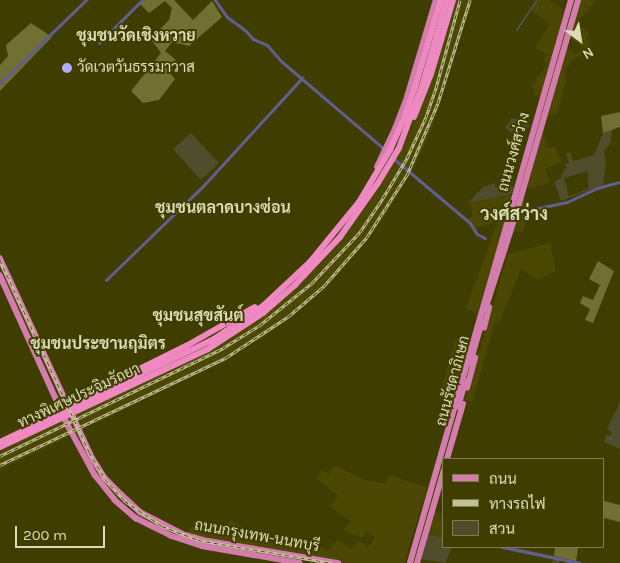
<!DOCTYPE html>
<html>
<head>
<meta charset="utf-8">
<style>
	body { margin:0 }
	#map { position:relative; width:620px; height:563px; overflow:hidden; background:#403d00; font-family:Karla,Sarabun,sans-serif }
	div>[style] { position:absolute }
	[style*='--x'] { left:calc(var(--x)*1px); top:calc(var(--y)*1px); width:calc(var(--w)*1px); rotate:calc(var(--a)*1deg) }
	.built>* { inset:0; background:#4c4804 }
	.green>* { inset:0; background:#4f4d2c }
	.forest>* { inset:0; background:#726f33 }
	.stream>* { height:1px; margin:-0.5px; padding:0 0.5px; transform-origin:0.5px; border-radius:0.5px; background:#615e91 }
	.canal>* { height:3px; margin:-1.5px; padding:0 1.5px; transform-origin:1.5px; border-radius:1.5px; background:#615e91 }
	.major>* { height:5.5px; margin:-2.75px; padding:0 2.75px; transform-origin:2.75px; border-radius:2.75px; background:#d27dac }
	.highway>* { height:6px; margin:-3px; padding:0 3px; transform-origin:3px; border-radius:3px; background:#ef89c2 }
	.rail>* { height:3px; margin-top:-1.5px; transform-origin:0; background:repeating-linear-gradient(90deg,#403d00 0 4px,#c2c199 0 8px); box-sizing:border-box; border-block:1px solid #c2c199 }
	.dots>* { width:14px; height:14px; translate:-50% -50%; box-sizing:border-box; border:2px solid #403d00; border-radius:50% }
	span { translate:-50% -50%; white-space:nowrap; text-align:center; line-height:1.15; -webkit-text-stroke:4px #403d00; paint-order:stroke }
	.poi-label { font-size:15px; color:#dbdbb7 }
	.left { translate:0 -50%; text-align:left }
	.street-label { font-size:15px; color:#dbdbb7 }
	.neighbourhood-label { font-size:16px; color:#dbdbb7; font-weight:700 }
	.quarter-label { font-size:18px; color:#dbdbb7; font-weight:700 }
	.legend { position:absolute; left:442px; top:458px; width:162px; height:90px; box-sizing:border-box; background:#403d00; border:1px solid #7e7c49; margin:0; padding:6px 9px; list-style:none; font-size:15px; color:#dbdbb7 }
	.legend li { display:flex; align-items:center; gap:10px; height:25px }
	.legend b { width:25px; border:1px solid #7e7c49 }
	.north { position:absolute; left:555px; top:15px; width:50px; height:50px; -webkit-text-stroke:4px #403d00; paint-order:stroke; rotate:149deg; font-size:14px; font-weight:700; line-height:20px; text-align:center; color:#dbdbb7 }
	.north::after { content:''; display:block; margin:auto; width:18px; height:22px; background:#dbdbb7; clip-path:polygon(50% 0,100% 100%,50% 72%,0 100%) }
	.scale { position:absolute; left:15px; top:526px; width:90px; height:22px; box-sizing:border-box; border:2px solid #dbdbb7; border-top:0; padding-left:6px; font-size:15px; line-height:18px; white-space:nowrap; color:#dbdbb7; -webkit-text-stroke:4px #403d00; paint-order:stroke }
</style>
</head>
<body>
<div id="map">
	<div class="built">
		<i style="clip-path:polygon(453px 0,472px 0,431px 131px,414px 167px,379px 225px,359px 251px,328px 284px,264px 337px,223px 361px,0 470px,0 449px,220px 344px,272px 308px,326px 258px,362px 212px,401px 151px,429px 85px)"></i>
		<i style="clip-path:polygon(538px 0,549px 0,564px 10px,540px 99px,534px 94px,535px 89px,531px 87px,547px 64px,543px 60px,546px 55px,535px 47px,550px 24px,531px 10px)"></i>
		<i style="clip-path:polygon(580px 0,594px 0,595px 2px,576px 23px,589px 33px,586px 40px,590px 42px,593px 54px,575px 57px,564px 71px,566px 81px,557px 114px,548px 116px,567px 49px,576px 54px,582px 47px,569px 37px)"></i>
		<i style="clip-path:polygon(543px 132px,548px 148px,555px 147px,561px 162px,545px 169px,550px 183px,527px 189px)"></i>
		<i style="clip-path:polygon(511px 194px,508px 211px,477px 314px,466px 308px,498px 221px,473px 229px,465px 221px,473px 216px,470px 203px)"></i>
		<i style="clip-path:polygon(524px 197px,528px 209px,524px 230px,514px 232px)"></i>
		<i style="clip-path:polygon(550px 243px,556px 271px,538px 280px,521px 269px,499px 323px,495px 322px,472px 402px,465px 400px,508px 254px)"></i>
		<i style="clip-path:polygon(455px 340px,469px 346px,451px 404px,439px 398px)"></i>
		<i style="clip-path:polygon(335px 466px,362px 479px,385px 484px,390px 475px,427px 488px,404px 563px,346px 563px,203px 539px,187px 533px,195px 523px,201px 528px,220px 533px,231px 520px,242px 527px,237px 533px,241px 536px,253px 540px,257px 534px,273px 543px,312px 550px,317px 553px,322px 547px,327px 551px,338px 540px,351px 549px,358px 540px,368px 547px,375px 538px,367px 531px,362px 538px,355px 533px,352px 535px,344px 530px,351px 521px,330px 507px,338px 495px,316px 478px,322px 470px,328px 474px)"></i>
		<i style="clip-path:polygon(433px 512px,444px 514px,444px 538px,428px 535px)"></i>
	</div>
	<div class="green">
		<i style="clip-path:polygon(512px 118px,525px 120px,524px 124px,531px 125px,530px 127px,524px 127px,518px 138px,505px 128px)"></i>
		<i style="clip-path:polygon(evenodd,612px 130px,611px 142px,604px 151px,606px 164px,603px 185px,561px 201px,554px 182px,561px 178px,564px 169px,567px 168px,565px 164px,569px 162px,566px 154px,570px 152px,573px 161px,594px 155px,603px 133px,612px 130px,588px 171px,588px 189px,569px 196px,564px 178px,588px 171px)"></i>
		<i style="clip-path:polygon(191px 133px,219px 163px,201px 180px,173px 149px)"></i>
		<i style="clip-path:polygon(495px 183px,495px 187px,507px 185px,514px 187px,511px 194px,468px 203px,483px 187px)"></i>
		<i style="clip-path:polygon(620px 402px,620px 449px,604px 442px,607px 434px,610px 436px,612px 432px,607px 429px)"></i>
		<i style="clip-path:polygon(428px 535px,444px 538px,444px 547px,452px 547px,445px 563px,421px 559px)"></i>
		<i style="clip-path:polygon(495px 547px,513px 547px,586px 563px,560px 560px,559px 563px,552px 563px,553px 559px)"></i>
	</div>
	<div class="forest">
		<i style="clip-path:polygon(145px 0,174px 0,193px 20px,212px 1px,222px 17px,189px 46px,172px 42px,165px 51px,176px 60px,167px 70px,175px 79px,159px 100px,143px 103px,131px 91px,161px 53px,151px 39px,169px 20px,172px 8px,165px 1px,149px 13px,140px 4px)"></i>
		<i style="clip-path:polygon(31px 23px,52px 37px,0 91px,0 65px,8px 56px,6px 45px)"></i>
		<i style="clip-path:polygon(620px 112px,620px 127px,603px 133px,601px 116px)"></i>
		<i style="clip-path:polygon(598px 261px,614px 271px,593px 323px,585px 320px,590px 309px,580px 303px,583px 296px,593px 300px,600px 285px,589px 279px)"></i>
		<i style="clip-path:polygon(604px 501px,620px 505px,620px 522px,604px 518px)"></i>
		<i style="clip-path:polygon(555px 547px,578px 547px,576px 561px,554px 556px)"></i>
	</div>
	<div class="stream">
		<i style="--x:516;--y:30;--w:36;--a:-56"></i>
	</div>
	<div class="canal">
		<i style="--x:215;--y:0;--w:21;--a:55"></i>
		<i style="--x:227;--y:17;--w:22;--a:36"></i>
		<i style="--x:245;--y:30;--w:12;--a:48"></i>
		<i style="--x:253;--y:39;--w:15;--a:23"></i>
		<i style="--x:267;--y:45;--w:21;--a:49"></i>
		<i style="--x:281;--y:61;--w:135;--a:40.5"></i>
		<i style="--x:99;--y:43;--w:61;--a:-45"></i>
		<i style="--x:0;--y:83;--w:120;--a:-44"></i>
		<i style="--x:394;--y:159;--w:99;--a:40.1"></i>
		<i style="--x:470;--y:223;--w:13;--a:58"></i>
		<i style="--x:477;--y:234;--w:9;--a:27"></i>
		<i style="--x:520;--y:212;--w:48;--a:-12"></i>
		<i style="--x:567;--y:202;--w:33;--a:-25"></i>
		<i style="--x:597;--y:188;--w:24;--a:-15"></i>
		<i style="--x:106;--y:280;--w:135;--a:-44.1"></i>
		<i style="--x:203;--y:186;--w:147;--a:-47.5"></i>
		<i style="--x:502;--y:547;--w:79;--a:11.7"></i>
	</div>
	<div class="major">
		<i style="--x:377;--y:167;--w:42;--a:-64.7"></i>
		<i style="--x:395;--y:129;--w:34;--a:-69"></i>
		<i style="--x:407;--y:97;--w:101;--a:-73.4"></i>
		<i style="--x:0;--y:258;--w:221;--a:65.2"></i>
		<i style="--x:93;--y:459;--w:22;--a:58"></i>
		<i style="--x:105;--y:478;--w:23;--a:45"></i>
		<i style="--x:121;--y:494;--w:26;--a:43"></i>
		<i style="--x:140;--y:512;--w:51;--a:27.1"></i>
		<i style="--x:185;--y:535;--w:24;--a:15"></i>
		<i style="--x:208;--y:541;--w:132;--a:9.6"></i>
		<i style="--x:0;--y:275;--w:167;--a:65.6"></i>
		<i style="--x:69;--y:427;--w:55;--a:61.6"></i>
		<i style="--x:95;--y:475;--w:32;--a:51"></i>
		<i style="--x:115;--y:500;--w:28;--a:41"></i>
		<i style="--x:136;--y:518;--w:40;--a:26.6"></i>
		<i style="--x:172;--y:536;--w:32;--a:18"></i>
		<i style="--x:202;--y:546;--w:99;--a:9.8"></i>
		<i style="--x:485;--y:310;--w:101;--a:-72.1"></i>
		<i style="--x:516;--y:214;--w:223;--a:-73.8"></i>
		<i style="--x:484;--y:328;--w:21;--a:-76"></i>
		<i style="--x:470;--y:363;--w:43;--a:-73.7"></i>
		<i style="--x:467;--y:388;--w:31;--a:-75"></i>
		<i style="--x:458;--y:407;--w:26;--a:-74"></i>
		<i style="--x:447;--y:459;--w:57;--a:-73.8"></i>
		<i style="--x:410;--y:563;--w:586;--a:-74.04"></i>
		<i style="--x:417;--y:563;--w:97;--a:-73.8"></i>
	</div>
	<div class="highway">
		<i style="--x:414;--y:117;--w:46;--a:-68.4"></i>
		<i style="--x:431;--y:74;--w:77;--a:-73.4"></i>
		<i style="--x:69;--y:404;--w:131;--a:-26.4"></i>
		<i style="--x:186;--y:346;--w:79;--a:-29.5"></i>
		<i style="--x:0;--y:442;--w:237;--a:-25.7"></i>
		<i style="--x:214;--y:339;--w:59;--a:-34"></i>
		<i style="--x:263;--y:306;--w:64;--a:-43.1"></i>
		<i style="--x:310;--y:262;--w:77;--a:-50.8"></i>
		<i style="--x:359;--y:202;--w:61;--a:-59.2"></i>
		<i style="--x:390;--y:150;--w:34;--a:-66"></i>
		<i style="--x:404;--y:119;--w:37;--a:-71"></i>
		<i style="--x:416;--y:84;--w:88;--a:-73.4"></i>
		<i style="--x:0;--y:447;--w:230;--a:-25.2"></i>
		<i style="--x:208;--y:349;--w:66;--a:-33.2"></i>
		<i style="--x:263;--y:313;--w:43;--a:-41.2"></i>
		<i style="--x:295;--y:285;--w:66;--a:-46.8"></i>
		<i style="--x:340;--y:237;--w:66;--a:-54.9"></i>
		<i style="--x:378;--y:183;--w:41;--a:-59"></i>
		<i style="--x:399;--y:148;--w:66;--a:-69.6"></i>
		<i style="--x:422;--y:86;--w:90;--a:-73.8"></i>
	</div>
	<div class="rail">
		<i style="--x:0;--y:260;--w:212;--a:65.1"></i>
		<i style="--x:89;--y:452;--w:31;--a:59"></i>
		<i style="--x:105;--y:479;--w:30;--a:48"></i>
		<i style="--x:125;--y:501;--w:45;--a:34"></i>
		<i style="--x:162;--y:526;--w:39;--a:21"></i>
		<i style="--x:198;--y:540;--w:136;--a:9.7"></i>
		<i style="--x:0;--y:456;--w:248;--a:-25.8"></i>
		<i style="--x:223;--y:348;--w:44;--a:-31.9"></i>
		<i style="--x:260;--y:325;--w:67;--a:-38.9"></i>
		<i style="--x:312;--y:283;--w:70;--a:-46.7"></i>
		<i style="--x:360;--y:232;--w:41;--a:-55.9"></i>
		<i style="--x:383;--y:198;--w:47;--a:-59"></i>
		<i style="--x:407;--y:158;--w:45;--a:-65.1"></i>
		<i style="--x:426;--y:117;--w:31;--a:-71"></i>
		<i style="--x:436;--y:88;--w:91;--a:-74.7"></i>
		<i style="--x:0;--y:465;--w:251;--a:-25.4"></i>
		<i style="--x:227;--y:357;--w:74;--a:-33.5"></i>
		<i style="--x:289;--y:316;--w:46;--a:-40.6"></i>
		<i style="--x:324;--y:286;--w:65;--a:-48.7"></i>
		<i style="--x:367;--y:237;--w:74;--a:-57.2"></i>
		<i style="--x:407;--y:175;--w:78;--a:-66.7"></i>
		<i style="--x:438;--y:103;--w:108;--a:-72.7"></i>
	</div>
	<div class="dots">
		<i style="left:67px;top:68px;background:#b1adfa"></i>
	</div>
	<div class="poi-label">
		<span class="left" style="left:77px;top:68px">วัดเวตวันธรรมาวาส</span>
	</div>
	<div class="street-label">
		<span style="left:514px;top:152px;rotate:-74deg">ถนนวงศ์สว่าง</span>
		<span style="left:453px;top:381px;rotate:-75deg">ถนนรัชดาภิเษก</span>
		<span style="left:79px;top:396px;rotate:-25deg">ทางพิเศษประจิมรัถยา</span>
		<span style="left:257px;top:536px;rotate:10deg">ถนนกรุงเทพ-นนทบุรี</span>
	</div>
	<div class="neighbourhood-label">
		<span style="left:136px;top:36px">ชุมชนวัดเชิงหวาย</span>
		<span style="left:223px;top:208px">ชุมชนตลาดบางซ่อน</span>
		<span style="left:198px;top:316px">ชุมชนสุขสันต์</span>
		<span style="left:98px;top:344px">ชุมชนประชานฤมิตร</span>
	</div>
	<div class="quarter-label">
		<span style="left:514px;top:214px">วงศ์สว่าง</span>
	</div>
	<ul class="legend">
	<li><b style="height:6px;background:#d27dac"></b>ถนน</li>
	<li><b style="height:6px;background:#c2c199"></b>ทางรถไฟ</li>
	<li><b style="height:14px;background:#4f4d2c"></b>สวน</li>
	</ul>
	<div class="north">N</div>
	<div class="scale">200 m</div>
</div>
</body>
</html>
